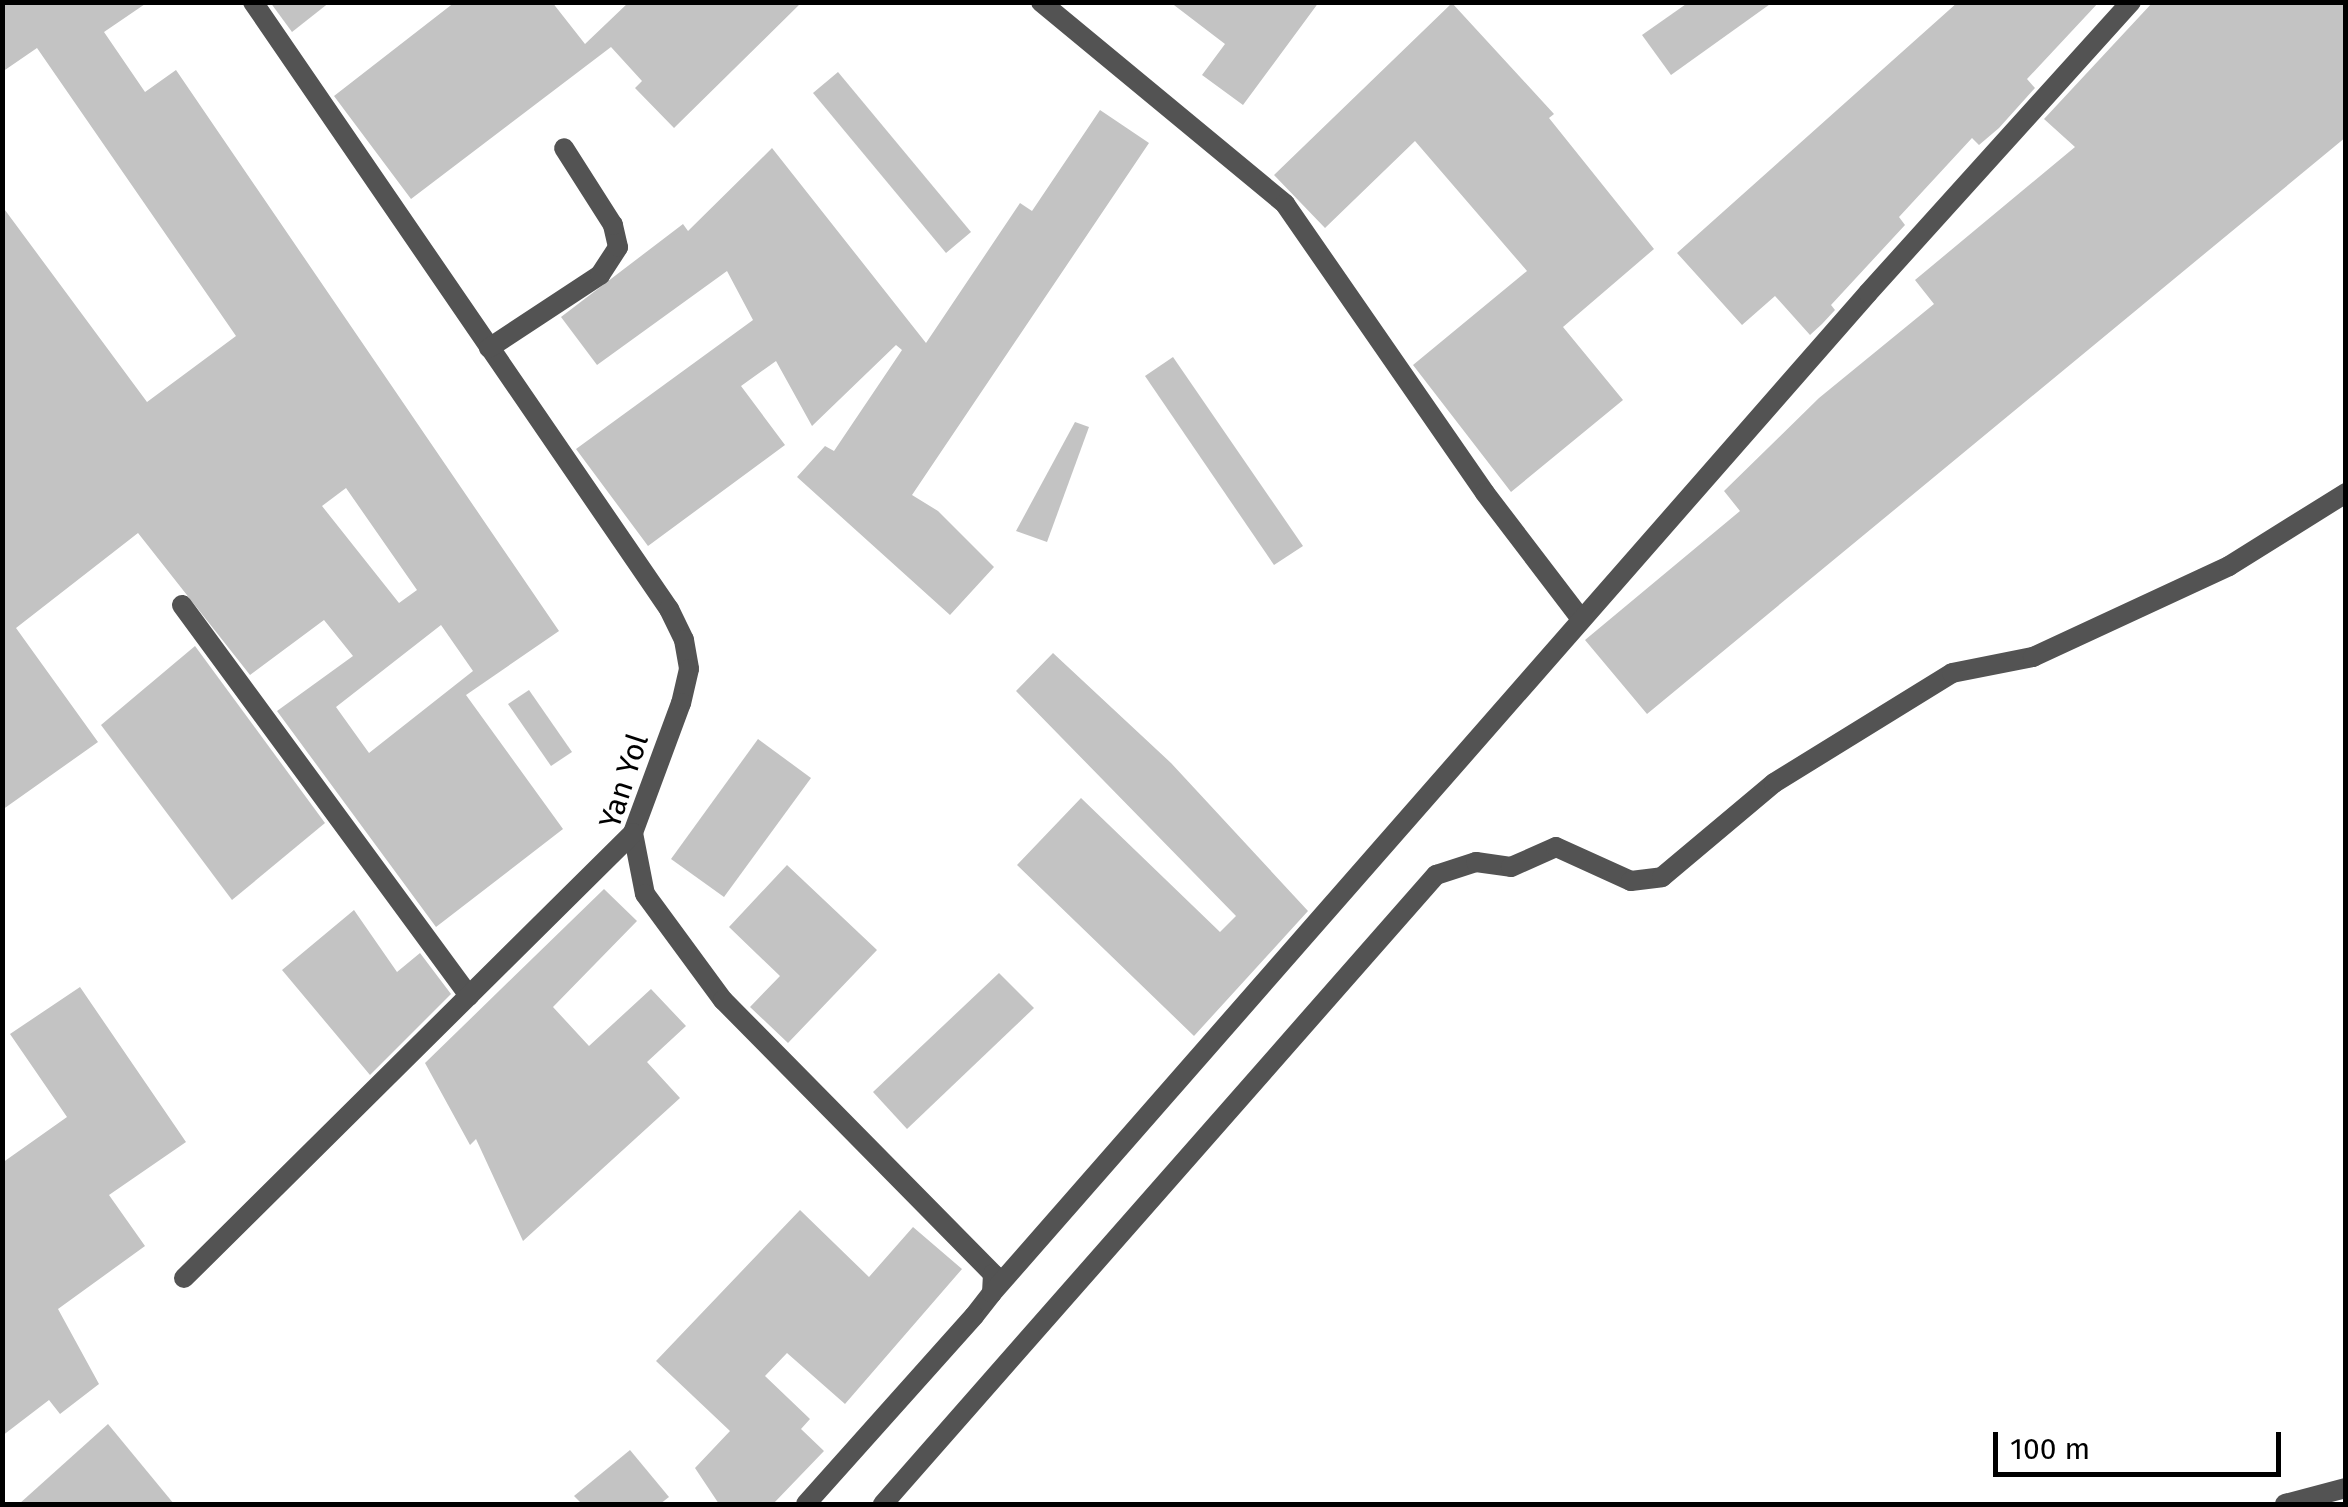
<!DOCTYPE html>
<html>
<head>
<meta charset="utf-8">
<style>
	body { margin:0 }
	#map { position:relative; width:2348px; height:1507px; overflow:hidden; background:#fff; font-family:"Fira Sans",sans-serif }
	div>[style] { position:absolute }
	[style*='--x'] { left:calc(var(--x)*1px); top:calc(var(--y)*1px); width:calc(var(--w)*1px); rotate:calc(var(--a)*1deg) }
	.building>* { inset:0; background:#c3c3c3 }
	.minor>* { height:20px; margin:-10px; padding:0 10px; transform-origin:10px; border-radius:10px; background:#535353 }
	span { translate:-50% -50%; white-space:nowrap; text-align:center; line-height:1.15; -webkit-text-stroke:8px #fff; paint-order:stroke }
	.street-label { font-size:30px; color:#000 }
	.frame { position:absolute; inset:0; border:5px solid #000; pointer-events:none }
	.scale { position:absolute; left:1993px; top:1432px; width:288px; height:45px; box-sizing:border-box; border:5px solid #000; border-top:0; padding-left:12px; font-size:30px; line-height:35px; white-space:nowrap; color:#000; -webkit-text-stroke:8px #fff; paint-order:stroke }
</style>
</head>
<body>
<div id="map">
	<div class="building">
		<i style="clip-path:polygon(evenodd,2px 2px,148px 2px,104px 32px,145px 92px,176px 70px,559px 631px,466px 695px,563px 829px,436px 927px,277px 711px,353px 656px,324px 620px,250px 675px,138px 533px,16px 628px,98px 742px,2px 810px,2px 206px,147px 402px,236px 336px,37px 48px,2px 72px,2px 2px,346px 488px,417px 590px,399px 603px,322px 506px,346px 488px,2px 2px,441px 625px,473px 671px,369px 753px,336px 707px,441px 625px)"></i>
		<i style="clip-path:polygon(270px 2px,330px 2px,292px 32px)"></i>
		<i style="clip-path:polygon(455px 2px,552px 2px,585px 44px,629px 2px,802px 2px,674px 128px,635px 88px,642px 81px,611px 47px,411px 199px,334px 96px)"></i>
		<i style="clip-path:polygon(1170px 2px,1319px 2px,1243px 105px,1202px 75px,1225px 44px)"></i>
		<i style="clip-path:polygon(1689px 2px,1773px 2px,1671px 75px,1642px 35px)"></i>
		<i style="clip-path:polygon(1958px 2px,2099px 2px,2027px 79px,2035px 88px,1999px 128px,1979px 145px,1972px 138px,1899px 217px,1905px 225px,1831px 305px,1835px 310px,1822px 324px,1810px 335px,1775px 296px,1742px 325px,1677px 253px)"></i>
		<i style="clip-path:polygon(2153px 2px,2346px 2px,2346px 137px,1647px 714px,1585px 640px,1740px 511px,1724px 491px,1819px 398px,1934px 304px,1915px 280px,2075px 147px,2044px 119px)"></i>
		<i style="clip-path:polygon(1452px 3px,1554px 114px,1549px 118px,1654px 249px,1563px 327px,1623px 400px,1511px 492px,1413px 365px,1527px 271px,1415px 141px,1325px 228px,1274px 175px)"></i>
		<i style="clip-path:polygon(838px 72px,971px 232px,946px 253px,813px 93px)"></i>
		<i style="clip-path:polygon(1100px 110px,1149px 143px,912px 495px,938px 511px,994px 567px,950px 615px,797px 477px,825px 446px,834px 451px,902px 350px,896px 345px,812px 426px,776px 361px,741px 386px,785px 445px,648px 546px,576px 449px,753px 320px,727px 271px,597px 365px,561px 317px,683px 224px,688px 231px,772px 148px,926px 343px,1020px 203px,1032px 211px)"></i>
		<i style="clip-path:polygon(1173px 357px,1303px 546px,1274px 565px,1145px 376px)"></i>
		<i style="clip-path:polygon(1075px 422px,1089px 427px,1047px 542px,1016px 531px)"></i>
		<i style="clip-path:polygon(195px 646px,325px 823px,232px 900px,101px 725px)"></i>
		<i style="clip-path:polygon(1053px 653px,1171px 763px,1308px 911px,1194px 1036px,1017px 865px,1081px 798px,1220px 932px,1236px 916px,1016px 691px)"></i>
		<i style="clip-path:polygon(529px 690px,572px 752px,551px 766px,508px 704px)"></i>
		<i style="clip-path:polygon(758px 739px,811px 778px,724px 897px,671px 859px)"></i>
		<i style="clip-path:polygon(787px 865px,877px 950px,788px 1043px,750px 1007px,780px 976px,729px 927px)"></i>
		<i style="clip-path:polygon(604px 889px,637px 921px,553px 1007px,589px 1046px,651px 989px,686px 1026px,647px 1062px,680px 1098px,523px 1241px,476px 1139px,470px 1145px,425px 1063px)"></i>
		<i style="clip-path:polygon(354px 910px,397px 972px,420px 953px,451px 994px,370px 1075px,282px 970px)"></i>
		<i style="clip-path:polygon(999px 973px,1034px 1008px,907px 1129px,873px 1092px)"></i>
		<i style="clip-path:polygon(80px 987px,186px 1142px,109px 1195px,145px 1246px,58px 1309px,99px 1384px,60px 1414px,49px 1400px,2px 1436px,2px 1163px,67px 1117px,10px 1034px)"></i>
		<i style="clip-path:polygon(800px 1210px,869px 1277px,913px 1227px,962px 1269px,845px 1404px,787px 1353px,765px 1376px,810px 1419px,801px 1429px,824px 1451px,773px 1504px,719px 1504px,695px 1468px,730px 1431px,656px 1361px)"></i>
		<i style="clip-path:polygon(108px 1424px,174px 1504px,19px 1504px)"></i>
		<i style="clip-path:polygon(630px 1450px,669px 1497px,660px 1504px,582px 1504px,574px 1496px)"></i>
	</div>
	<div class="minor">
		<i style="--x:253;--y:2;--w:736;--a:55.58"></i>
		<i style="--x:669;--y:609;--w:34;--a:64"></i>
		<i style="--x:684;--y:640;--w:29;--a:80"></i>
		<i style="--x:689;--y:669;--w:35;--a:103"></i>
		<i style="--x:681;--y:703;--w:139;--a:110.3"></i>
		<i style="--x:633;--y:833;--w:62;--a:78.9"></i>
		<i style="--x:645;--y:894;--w:132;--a:53.7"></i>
		<i style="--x:723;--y:1000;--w:385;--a:45.4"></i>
		<i style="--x:993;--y:1274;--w:19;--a:93"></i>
		<i style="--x:992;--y:1293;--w:29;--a:128"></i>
		<i style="--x:974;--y:1316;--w:252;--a:131.8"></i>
		<i style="--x:1041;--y:2;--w:317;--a:39.6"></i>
		<i style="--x:1285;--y:204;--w:351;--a:55.3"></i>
		<i style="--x:1485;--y:493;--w:158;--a:52.7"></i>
		<i style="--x:489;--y:348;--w:133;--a:-33.3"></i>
		<i style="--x:600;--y:275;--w:33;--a:-57"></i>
		<i style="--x:618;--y:247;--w:23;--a:-103"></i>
		<i style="--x:613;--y:225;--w:91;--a:-122.5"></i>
		<i style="--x:182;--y:605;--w:485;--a:53.7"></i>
		<i style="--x:184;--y:1278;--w:632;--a:-44.74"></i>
		<i style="--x:992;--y:1293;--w:1329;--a:-48.78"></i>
		<i style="--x:1868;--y:293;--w:392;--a:-47.9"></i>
		<i style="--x:883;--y:1504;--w:838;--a:-48.68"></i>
		<i style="--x:1436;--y:875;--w:42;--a:-18"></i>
		<i style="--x:1476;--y:862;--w:35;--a:8"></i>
		<i style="--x:1511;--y:867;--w:49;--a:-24"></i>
		<i style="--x:1556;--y:847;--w:82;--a:24.4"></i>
		<i style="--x:1631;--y:881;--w:31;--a:-7"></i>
		<i style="--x:1662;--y:877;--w:146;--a:-40"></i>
		<i style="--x:1774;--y:783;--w:209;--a:-31.7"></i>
		<i style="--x:1952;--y:673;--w:83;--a:-11.2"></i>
		<i style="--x:2033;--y:657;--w:216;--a:-24.9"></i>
		<i style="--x:2229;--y:566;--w:138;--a:-32"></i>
		<i style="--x:2285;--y:1504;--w:63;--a:-14.7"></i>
	</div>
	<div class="street-label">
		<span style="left:624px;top:781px;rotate:-72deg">Yan Yol</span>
	</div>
	<div class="frame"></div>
	<div class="scale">100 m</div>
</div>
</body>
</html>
